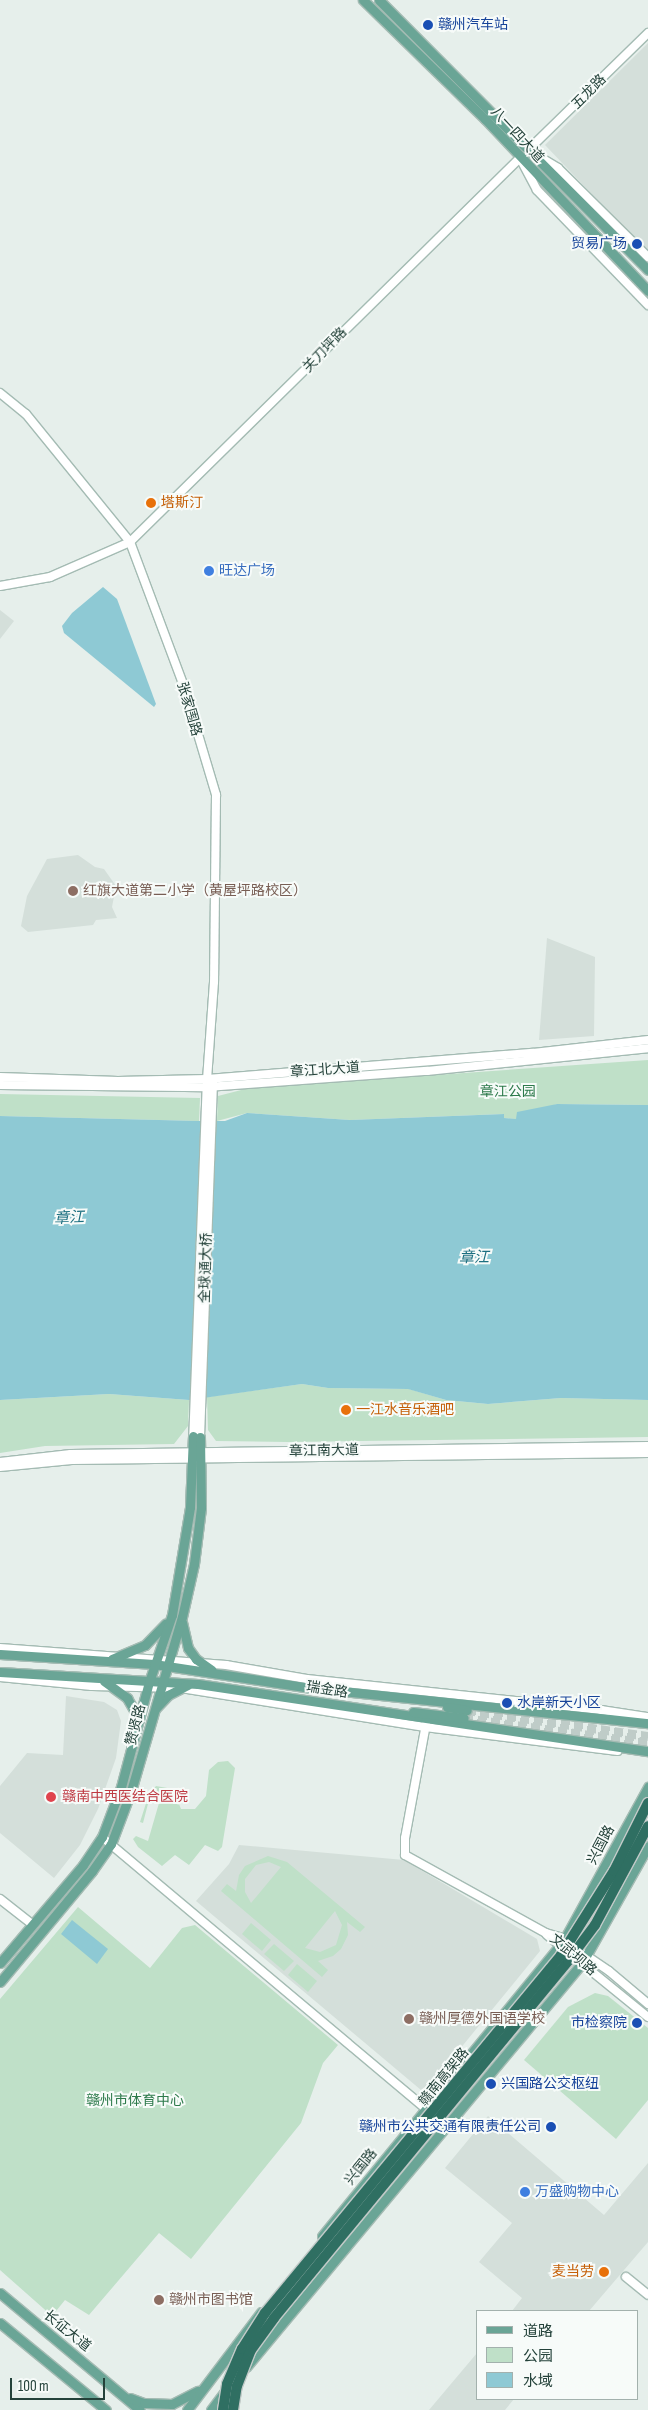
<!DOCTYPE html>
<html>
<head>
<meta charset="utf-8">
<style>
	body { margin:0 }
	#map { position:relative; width:648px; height:2410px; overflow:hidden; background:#e6efeb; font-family:"Sofia Sans Condensed","Noto Sans SC",sans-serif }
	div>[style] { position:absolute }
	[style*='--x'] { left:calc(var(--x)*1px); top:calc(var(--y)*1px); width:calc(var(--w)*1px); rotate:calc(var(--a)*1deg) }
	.built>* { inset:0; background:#d4dfda }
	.green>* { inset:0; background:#bfe0c8 }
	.water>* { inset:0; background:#8ec9d4 }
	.primary-tunnel>* { height:9px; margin-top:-4.5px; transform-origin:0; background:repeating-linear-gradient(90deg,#bfccc8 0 9px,transparent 0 13.5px) }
	.roads { filter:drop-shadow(1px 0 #a4bbb3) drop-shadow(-1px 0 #a4bbb3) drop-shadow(0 1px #a4bbb3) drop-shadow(0 -1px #a4bbb3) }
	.secondary>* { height:8px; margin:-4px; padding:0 4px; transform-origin:4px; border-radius:4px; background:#fff }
	.primary>* { height:9px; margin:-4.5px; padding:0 4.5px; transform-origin:4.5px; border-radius:4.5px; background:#6aa596 }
	.bridges { filter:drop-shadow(1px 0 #c2cac8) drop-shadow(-1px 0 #c2cac8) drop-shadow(0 1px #c2cac8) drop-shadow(0 -1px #c2cac8) }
	.highway-bridge>* { height:10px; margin:-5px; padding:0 5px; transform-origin:5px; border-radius:5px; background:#2f6f62 }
	.dots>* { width:14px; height:14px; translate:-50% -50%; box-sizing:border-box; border:2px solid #f7fbf9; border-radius:50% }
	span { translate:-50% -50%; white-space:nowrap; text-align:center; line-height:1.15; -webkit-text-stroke:4px #f7fbf9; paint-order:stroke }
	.transit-label { font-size:14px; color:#164399 }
	.left { translate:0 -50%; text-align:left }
	.right { translate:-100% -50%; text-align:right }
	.street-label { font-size:14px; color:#24423a }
	.food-label { font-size:14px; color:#c56008 }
	.shop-label { font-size:14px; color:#366cbe }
	.education-label { font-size:14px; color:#785e54 }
	.park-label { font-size:14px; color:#2d7a4b }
	.health-label { font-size:14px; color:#be3a42 }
	.water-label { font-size:15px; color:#1c6f80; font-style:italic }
	.legend { position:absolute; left:476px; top:2310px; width:162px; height:90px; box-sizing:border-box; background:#f7fbf9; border:1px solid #a3b1ad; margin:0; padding:6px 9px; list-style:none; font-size:15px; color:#24423a }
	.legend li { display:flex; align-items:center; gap:10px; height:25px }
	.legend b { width:25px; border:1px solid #a3b1ad }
	.scale { position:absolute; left:10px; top:2378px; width:95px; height:22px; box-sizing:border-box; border:2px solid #24423a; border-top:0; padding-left:6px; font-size:15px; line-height:18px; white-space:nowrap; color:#24423a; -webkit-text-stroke:4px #f7fbf9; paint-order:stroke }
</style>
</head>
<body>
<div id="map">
	<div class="built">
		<i style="clip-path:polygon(648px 43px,648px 253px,545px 145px)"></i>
		<i style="clip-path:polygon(0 610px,14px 621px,0 639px)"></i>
		<i style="clip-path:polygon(78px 855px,95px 867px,104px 869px,116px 886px,112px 907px,117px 918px,96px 920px,93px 925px,28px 932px,21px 926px,27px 896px,47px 859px)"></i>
		<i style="clip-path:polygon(547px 938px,595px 957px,594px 1036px,539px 1040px)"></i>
		<i style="clip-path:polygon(66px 1696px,104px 1702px,117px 1710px,121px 1721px,116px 1758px,98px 1809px,80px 1845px,54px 1878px,0 1833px,0 1786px,27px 1753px,63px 1755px)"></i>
		<i style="clip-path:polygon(239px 1845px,404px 1860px,537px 1939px,540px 1951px,428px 2088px,421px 2090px,196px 1901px,229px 1864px)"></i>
		<i style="clip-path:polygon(488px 2116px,604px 2215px,648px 2163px,648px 2242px,589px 2311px,512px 2311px,522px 2298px,479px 2262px,512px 2223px,445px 2168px)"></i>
		<i style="clip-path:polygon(477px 2353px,477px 2399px,514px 2399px,505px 2410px,429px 2410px)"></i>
	</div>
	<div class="green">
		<i style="clip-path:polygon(648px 1060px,648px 1105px,557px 1104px,516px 1119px,503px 1118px,503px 1114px,350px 1120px,247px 1113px,217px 1121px,218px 1096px,249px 1088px)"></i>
		<i style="clip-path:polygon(0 1094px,200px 1098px,199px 1121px,0 1116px)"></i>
		<i style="clip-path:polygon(302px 1384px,328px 1388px,409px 1389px,446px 1400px,488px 1404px,561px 1398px,648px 1400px,648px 1437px,288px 1442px,216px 1441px,208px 1430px,207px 1397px)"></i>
		<i style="clip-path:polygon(109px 1394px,189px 1400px,188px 1426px,174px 1444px,45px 1446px,0 1453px,0 1400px)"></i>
		<i style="clip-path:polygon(228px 1761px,235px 1768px,222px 1847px,218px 1851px,205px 1845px,189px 1865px,175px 1855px,162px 1866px,138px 1847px,133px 1839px,136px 1836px,148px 1841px,159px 1803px,149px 1800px,143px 1823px,140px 1822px,149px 1794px,156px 1786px,173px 1789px,181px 1809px,195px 1809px,206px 1796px,209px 1770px,218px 1762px)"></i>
		<i style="clip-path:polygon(evenodd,268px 1856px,287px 1862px,365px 1927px,360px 1932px,347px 1922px,348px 1935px,341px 1949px,333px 1956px,318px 1961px,328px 1970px,322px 1977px,221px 1891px,227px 1884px,236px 1891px,239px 1875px,245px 1866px,268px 1856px,269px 1862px,281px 1867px,251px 1903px,245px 1892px,245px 1879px,256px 1865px,269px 1862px,268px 1856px,335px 1911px,342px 1925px,336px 1945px,320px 1952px,305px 1948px,335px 1911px)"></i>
		<i style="clip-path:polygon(78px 1907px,150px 1968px,182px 1928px,195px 1925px,338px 2045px,323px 2063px,301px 2123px,191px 2259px,159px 2233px,89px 2315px,65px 2300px,52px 2316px,0 2270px,0 1999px)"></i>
		<i style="clip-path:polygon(251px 1923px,271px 1940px,262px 1951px,242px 1934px)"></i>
		<i style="clip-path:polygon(274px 1944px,294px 1961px,284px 1971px,264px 1954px)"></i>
		<i style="clip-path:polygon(297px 1964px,317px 1981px,308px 1992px,288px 1975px)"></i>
		<i style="clip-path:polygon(595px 1993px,608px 1996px,648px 2028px,648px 2100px,616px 2139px,524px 2060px,568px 2007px)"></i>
	</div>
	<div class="water">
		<i style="clip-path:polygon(103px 587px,117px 599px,156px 704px,154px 707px,64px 633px,62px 626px,72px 613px)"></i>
		<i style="clip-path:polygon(557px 1104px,648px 1105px,648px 1400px,561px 1398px,488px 1404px,446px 1400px,408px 1389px,328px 1388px,302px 1384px,189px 1400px,109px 1394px,0 1400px,0 1116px,199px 1121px,225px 1121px,247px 1113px,350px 1120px,504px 1114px,504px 1118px,516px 1119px,517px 1112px)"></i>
		<i style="clip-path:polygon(72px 1920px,108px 1949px,97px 1964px,61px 1934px)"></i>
	</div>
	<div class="primary-tunnel">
		<i style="--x:467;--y:1710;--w:183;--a:8.2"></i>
		<i style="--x:464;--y:1718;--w:186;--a:7.7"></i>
	</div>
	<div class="roads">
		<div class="secondary">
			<i style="--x:648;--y:33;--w:168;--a:135.7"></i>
			<i style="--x:528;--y:150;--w:35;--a:31"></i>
			<i style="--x:558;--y:168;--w:127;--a:44.7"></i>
			<i style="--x:0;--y:393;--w:33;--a:39"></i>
			<i style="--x:26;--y:414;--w:165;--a:50.9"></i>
			<i style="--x:130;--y:542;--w:152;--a:69.5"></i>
			<i style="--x:183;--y:684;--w:116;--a:73.4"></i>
			<i style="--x:216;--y:795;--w:187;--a:90.6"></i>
			<i style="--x:214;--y:982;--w:97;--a:94.1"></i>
			<i style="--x:207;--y:1079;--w:357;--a:92.2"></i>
			<i style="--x:0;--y:586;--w:51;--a:-10.2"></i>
			<i style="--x:50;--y:577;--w:87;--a:-23.6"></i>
			<i style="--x:130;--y:542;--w:547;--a:-44.56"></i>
			<i style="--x:520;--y:158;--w:36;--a:62"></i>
			<i style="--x:537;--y:190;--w:160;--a:46"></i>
			<i style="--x:0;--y:1077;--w:118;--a:1.9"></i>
			<i style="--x:118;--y:1081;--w:89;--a:-1.3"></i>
			<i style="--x:207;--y:1079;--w:327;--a:-4.6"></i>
			<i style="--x:533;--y:1053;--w:116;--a:-6.4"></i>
			<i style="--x:0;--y:1085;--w:207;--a:0.6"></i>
			<i style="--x:207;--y:1087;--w:221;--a:-4.2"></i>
			<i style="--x:427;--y:1071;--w:222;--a:-5.9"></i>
			<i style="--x:200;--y:1437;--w:356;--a:-87.9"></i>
			<i style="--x:0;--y:1462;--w:71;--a:-6.4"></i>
			<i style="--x:71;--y:1454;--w:577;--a:-0.79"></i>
			<i style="--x:0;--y:1467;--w:72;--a:-5.6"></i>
			<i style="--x:72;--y:1460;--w:576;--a:-0.7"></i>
			<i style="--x:0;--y:1648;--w:227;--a:4.3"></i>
			<i style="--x:226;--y:1665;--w:82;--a:9.8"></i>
			<i style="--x:307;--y:1679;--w:296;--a:6"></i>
			<i style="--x:601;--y:1710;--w:48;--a:8.5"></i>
			<i style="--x:0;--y:1677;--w:92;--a:5.6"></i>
			<i style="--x:92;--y:1686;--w:89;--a:1.3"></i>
			<i style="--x:181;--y:1688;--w:247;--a:9.1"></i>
			<i style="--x:425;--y:1727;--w:194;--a:7.1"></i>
			<i style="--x:426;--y:1724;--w:116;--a:100.4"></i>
			<i style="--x:405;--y:1838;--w:17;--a:90"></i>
			<i style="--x:405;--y:1855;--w:161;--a:29"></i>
			<i style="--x:546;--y:1933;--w:14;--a:17"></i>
			<i style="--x:559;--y:1937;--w:60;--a:34.2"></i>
			<i style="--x:609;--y:1971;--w:51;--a:40.2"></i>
			<i style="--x:102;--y:1837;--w:451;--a:40"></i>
			<i style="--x:0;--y:1899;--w:42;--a:38.2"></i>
			<i style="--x:547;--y:1935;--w:130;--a:39.1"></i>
			<i style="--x:626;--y:2277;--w:28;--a:39"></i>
		</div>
		<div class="primary">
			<i style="--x:363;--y:0;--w:170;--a:44.3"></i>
			<i style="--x:485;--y:119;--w:237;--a:46.5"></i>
			<i style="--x:379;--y:0;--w:381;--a:45.1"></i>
			<i style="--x:182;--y:1622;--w:27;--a:77"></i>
			<i style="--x:188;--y:1648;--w:14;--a:54"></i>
			<i style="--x:196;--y:1659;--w:19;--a:35"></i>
			<i style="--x:0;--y:1654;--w:154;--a:3.7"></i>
			<i style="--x:154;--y:1664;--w:152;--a:8.7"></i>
			<i style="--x:304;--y:1687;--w:346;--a:6"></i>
			<i style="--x:112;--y:1659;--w:36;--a:-23"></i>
			<i style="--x:145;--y:1645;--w:30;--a:-46"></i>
			<i style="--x:0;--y:1672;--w:198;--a:3.5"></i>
			<i style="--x:198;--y:1684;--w:455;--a:8.5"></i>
			<i style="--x:104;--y:1681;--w:29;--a:36"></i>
			<i style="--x:127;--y:1698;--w:24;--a:60"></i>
			<i style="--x:447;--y:1707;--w:20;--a:9"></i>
			<i style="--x:156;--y:1708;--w:18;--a:-47"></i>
			<i style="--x:168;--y:1695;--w:22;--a:-27"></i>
			<i style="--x:413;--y:1712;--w:51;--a:6.7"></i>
			<i style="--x:0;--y:1963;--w:128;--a:-49.7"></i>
			<i style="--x:83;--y:1865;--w:34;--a:-56"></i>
			<i style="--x:102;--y:1837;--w:53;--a:-69.2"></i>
			<i style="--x:121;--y:1787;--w:109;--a:-75.1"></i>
			<i style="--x:149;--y:1682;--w:71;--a:-71.1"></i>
			<i style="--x:172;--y:1615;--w:109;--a:-80.5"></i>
			<i style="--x:190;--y:1507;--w:71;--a:-87.6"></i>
			<i style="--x:0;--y:1982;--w:144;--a:-50.3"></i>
			<i style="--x:92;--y:1871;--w:33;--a:-55"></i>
			<i style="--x:111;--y:1844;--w:57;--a:-69.3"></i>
			<i style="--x:131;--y:1791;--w:181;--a:-73.7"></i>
			<i style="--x:182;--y:1617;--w:54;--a:-77.2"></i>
			<i style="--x:194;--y:1564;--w:56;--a:-82.9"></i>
			<i style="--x:201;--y:1508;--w:71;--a:-90.8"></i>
			<i style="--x:322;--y:2236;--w:382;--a:-50.7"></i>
			<i style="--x:564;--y:1940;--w:175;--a:-61.2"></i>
			<i style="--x:0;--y:2293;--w:182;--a:39.9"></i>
			<i style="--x:0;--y:2323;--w:137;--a:39.4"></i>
			<i style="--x:246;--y:2367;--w:525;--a:-50.25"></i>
			<i style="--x:582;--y:1963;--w:134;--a:-60.6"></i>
			<i style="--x:130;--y:2398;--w:15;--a:20"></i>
			<i style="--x:144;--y:2403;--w:28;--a:2"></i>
			<i style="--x:172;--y:2404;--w:29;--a:-27"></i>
			<i style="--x:187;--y:2410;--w:123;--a:-52.9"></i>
			<i style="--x:211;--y:2410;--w:25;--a:-53"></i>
		</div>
	</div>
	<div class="bridges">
		<div class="highway-bridge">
			<i style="--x:223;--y:2410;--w:26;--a:-81"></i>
			<i style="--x:227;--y:2384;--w:38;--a:-67"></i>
			<i style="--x:242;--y:2349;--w:43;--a:-57.4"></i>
			<i style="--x:265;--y:2313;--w:465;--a:-50.4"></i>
			<i style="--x:561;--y:1955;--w:99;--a:-57.8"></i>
			<i style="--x:614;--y:1871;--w:76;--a:-63.4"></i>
			<i style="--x:233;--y:2410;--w:24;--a:-81"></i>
			<i style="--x:237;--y:2386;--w:39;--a:-69"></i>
			<i style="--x:251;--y:2350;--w:39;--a:-54"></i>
			<i style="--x:274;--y:2318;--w:462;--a:-50.5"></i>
			<i style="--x:568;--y:1961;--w:45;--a:-53.1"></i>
			<i style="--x:595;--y:1925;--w:112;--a:-61.8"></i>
		</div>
	</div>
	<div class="dots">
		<i style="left:428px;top:25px;background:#1a4fb4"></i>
		<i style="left:637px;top:244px;background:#1a4fb4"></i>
		<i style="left:151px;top:503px;background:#e8710a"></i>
		<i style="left:209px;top:571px;background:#3f7fe0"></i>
		<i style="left:73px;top:891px;background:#8d6e63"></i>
		<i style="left:346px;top:1410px;background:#e8710a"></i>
		<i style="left:507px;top:1703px;background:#1a4fb4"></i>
		<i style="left:51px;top:1797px;background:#e0444e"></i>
		<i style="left:409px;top:2019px;background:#8d6e63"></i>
		<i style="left:637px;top:2023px;background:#1a4fb4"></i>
		<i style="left:491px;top:2084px;background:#1a4fb4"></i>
		<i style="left:551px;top:2127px;background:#1a4fb4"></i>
		<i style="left:525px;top:2192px;background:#3f7fe0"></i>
		<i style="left:604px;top:2272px;background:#e8710a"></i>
		<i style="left:159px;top:2300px;background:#8d6e63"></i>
	</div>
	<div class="transit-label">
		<span class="left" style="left:438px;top:25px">赣州汽车站</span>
		<span class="right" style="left:627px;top:244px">贸易广场</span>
		<span class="left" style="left:517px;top:1703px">水岸新天小区</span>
		<span class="right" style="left:627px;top:2023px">市检察院</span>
		<span class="left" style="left:501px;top:2084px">兴国路公交枢纽</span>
		<span class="right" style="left:541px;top:2127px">赣州市公共交通有限责任公司</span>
	</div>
	<div class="street-label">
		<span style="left:589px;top:92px;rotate:-45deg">五龙路</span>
		<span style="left:517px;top:135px;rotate:47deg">八一四大道</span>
		<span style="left:325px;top:350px;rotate:-46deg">关刀坪路</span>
		<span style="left:189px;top:709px;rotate:74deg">张家围路</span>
		<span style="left:325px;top:1070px;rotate:-4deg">章江北大道</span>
		<span style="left:206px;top:1268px;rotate:-88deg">全球通大桥</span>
		<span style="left:324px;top:1451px;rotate:-1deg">章江南大道</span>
		<span style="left:327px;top:1690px;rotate:9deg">瑞金路</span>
		<span style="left:136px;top:1725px;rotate:-76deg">赞贤路</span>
		<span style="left:601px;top:1845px;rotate:-62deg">兴国路</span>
		<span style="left:573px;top:1955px;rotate:40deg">文武坝路</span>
		<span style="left:444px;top:2077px;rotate:-51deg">赣南高架路</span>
		<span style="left:361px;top:2167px;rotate:-51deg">兴国路</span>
		<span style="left:67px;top:2331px;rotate:39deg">长征大道</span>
	</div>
	<div class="food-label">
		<span class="left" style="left:161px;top:503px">塔斯汀</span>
		<span class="left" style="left:356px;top:1410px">一江水音乐酒吧</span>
		<span class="right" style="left:594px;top:2272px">麦当劳</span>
	</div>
	<div class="shop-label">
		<span class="left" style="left:219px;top:571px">旺达广场</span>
		<span class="left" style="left:535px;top:2192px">万盛购物中心</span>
	</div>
	<div class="education-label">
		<span class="left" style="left:83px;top:891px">红旗大道第二小学（黄屋坪路校区）</span>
		<span class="left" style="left:419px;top:2019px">赣州厚德外国语学校</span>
		<span class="left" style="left:169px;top:2300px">赣州市图书馆</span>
	</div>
	<div class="park-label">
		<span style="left:508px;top:1092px">章江公园</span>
		<span style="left:135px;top:2101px">赣州市体育中心</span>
	</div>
	<div class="health-label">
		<span class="left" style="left:62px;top:1797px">赣南中西医结合医院</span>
	</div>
	<div class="water-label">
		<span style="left:69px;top:1218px;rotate:-2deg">章江</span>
		<span style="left:474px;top:1258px">章江</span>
	</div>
	<ul class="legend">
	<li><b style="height:6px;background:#6aa596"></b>道路</li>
	<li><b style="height:14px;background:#bfe0c8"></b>公园</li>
	<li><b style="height:14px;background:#8ec9d4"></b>水域</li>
	</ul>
	<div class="scale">100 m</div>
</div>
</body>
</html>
